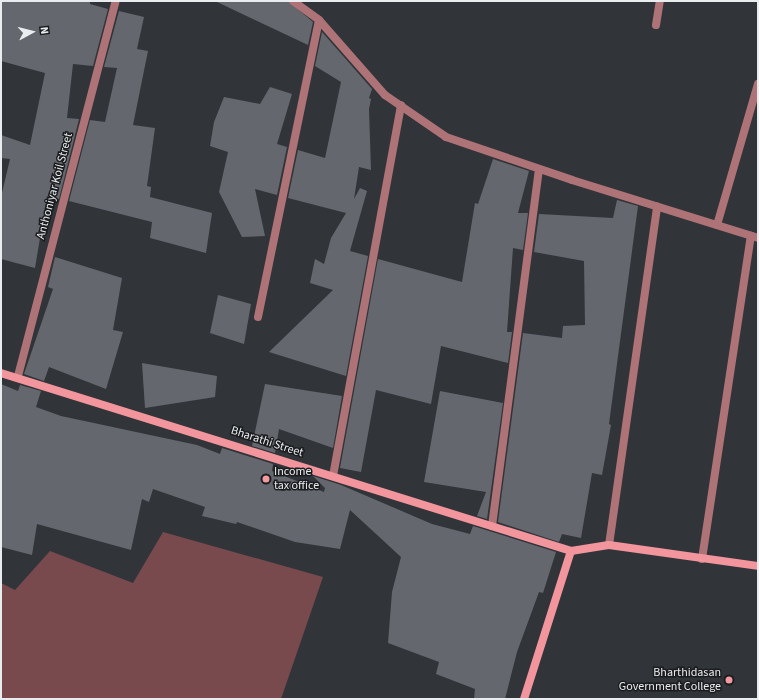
<!DOCTYPE html>
<html>
<head>
<meta charset="utf-8">
<style>
	body { margin:0 }
	#map { position:relative; width:759px; height:700px; overflow:hidden; background:#31353a; font-family:"Source Sans 3",sans-serif }
	div>[style] { position:absolute }
	[style*='--x'] { left:calc(var(--x)*1px); top:calc(var(--y)*1px); width:calc(var(--w)*1px); rotate:calc(var(--a)*1deg) }
	.green>* { inset:0; background:#78494d }
	.building>* { inset:0; background:#64686e }
	.street>* { height:8px; margin:-4px; padding:0 4px; transform-origin:4px; border-radius:4px; background:#ae7377 }
	.secondary>* { height:8px; margin:-4px; padding:0 4px; transform-origin:4px; border-radius:4px; background:#f2959c }
	.dots>* { width:11px; height:11px; translate:-50% -50%; box-sizing:border-box; border:2px solid #1a1c1e; border-radius:50% }
	span { translate:-50% -50%; white-space:nowrap; text-align:center; line-height:1.15; -webkit-text-stroke:3px #1a1c1e; paint-order:stroke }
	.street-label { font-size:12px; color:#eaedf0 }
	.poi-label { font-size:12px; color:#eaedf0 }
	.left { translate:0 -50%; text-align:left }
	.right { translate:-100% -50%; text-align:right }
	.frame { position:absolute; inset:0; border:2px solid #eaedf0; pointer-events:none }
	.north { position:absolute; left:12px; top:12px; width:40px; height:40px; -webkit-text-stroke:3px #1a1c1e; paint-order:stroke; rotate:83deg; font-size:11px; font-weight:700; line-height:16px; text-align:center; color:#eaedf0 }
	.north::after { content:''; display:block; margin:auto; width:14px; height:18px; background:#eaedf0; clip-path:polygon(50% 0,100% 100%,50% 72%,0 100%) }
</style>
</head>
<body>
<div id="map">
	<div class="green">
		<i style="clip-path:polygon(163px 532px,323px 577px,281px 699px,1px 699px,1px 583px,15px 590px,50px 551px,133px 583px)"></i>
	</div>
	<div class="building">
		<i style="clip-path:polygon(1px 1px,90px 1px,90px 4px,108px 9px,93px 66px,73px 64px,67px 118px,79px 119px,59px 199px,47px 196px,35px 268px,1px 259px,1px 197px,10px 159px,1px 158px,1px 135px,30px 145px,45px 73px,1px 61px)"></i>
		<i style="clip-path:polygon(215px 1px,288px 1px,313px 22px,308px 45px)"></i>
		<i style="clip-path:polygon(119px 11px,144px 17px,137px 49px,148px 51px,133px 125px,155px 128px,147px 186px,151px 187px,150px 197px,212px 213px,206px 253px,150px 238px,152px 222px,69px 201px,90px 120px,105px 122px,117px 68px,104px 67px)"></i>
		<i style="clip-path:polygon(322px 32px,372px 89px,369px 98px,371px 99px,369px 109px,371px 170px,359px 167px,354px 199px,360px 188px,367px 191px,350px 251px,368px 256px,346px 376px,269px 352px,333px 290px,310px 283px,315px 259px,324px 264px,331px 238px,346px 213px,288px 198px,298px 150px,325px 158px,341px 82px,315px 66px)"></i>
		<i style="clip-path:polygon(270px 87px,292px 94px,277px 144px,287px 147px,277px 195px,255px 189px,265px 236px,242px 237px,219px 192px,228px 152px,210px 146px,214px 122px,224px 97px,260px 104px)"></i>
		<i style="clip-path:polygon(493px 159px,529px 171px,518px 213px,528px 213px,523px 250px,513px 248px,507px 332px,512px 332px,508px 363px,441px 346px,431px 404px,376px 390px,361px 472px,340px 468px,378px 259px,462px 282px,475px 203px,478px 204px)"></i>
		<i style="clip-path:polygon(617px 200px,638px 206px,609px 424px,611px 425px,602px 475px,592px 473px,581px 538px,562px 534px,559px 542px,498px 522px,523px 333px,562px 338px,563px 326px,585px 325px,584px 261px,534px 252px,539px 214px,613px 218px)"></i>
		<i style="clip-path:polygon(55px 257px,122px 278px,113px 330px,123px 332px,106px 389px,49px 367px,44px 381px,24px 374px,53px 289px,48px 287px)"></i>
		<i style="clip-path:polygon(218px 295px,251px 304px,244px 344px,210px 333px)"></i>
		<i style="clip-path:polygon(142px 363px,217px 376px,215px 397px,145px 408px)"></i>
		<i style="clip-path:polygon(1px 384px,18px 391px,20px 385px,41px 391px,36px 407px,61px 416px,197px 445px,220px 454px,222px 448px,273px 464px,272px 471px,324px 492px,325px 488px,313px 476px,341px 485px,432px 524px,470px 534px,473px 526px,556px 552px,543px 593px,539px 592px,517px 652px,505px 699px,474px 699px,475px 689px,436px 674px,439px 662px,388px 643px,392px 592px,401px 557px,350px 510px,340px 549px,295px 542px,237px 522px,236px 524px,202px 516px,205px 507px,153px 489px,149px 502px,142px 499px,131px 550px,37px 524px,32px 555px,1px 547px)"></i>
		<i style="clip-path:polygon(265px 384px,342px 396px,333px 448px,279px 429px,275px 453px,252px 446px)"></i>
		<i style="clip-path:polygon(440px 391px,503px 403px,487px 519px,477px 516px,486px 492px,424px 482px)"></i>
	</div>
	<div class="street">
		<i style="--x:293;--y:1;--w:32;--a:36"></i>
		<i style="--x:319;--y:20;--w:100;--a:48.7"></i>
		<i style="--x:385;--y:95;--w:74;--a:34.5"></i>
		<i style="--x:446;--y:137;--w:133;--a:18.8"></i>
		<i style="--x:572;--y:180;--w:195;--a:17.3"></i>
		<i style="--x:656;--y:25;--w:24;--a:-81"></i>
		<i style="--x:717;--y:225;--w:147;--a:-73.8"></i>
		<i style="--x:258;--y:317;--w:303;--a:-78.4"></i>
		<i style="--x:18;--y:376;--w:388;--a:-75.4"></i>
		<i style="--x:333;--y:476;--w:377;--a:-79.6"></i>
		<i style="--x:492;--y:526;--w:360;--a:-82.5"></i>
		<i style="--x:609;--y:545;--w:342;--a:-81.9"></i>
		<i style="--x:702;--y:559;--w:327;--a:-81.4"></i>
	</div>
	<div class="secondary">
		<i style="--x:1;--y:373;--w:597;--a:17.34"></i>
		<i style="--x:571;--y:551;--w:38;--a:-9"></i>
		<i style="--x:609;--y:545;--w:150;--a:8"></i>
		<i style="--x:524;--y:699;--w:155;--a:-72.4"></i>
	</div>
	<div class="dots">
		<i style="left:266px;top:479px;background:#f49aa0"></i>
		<i style="left:729px;top:680px;background:#f49aa0"></i>
	</div>
	<div class="street-label">
		<span style="left:55px;top:186px;rotate:-75deg">Anthoniyar Koil Street</span>
		<span style="left:267px;top:442px;rotate:18deg">Bharathi Street</span>
	</div>
	<div class="poi-label">
		<span class="left" style="left:274px;top:479px">Income<br>tax office</span>
		<span class="right" style="left:721px;top:680px">Bharthidasan<br>Government College</span>
	</div>
	<div class="frame"></div>
	<div class="north">N</div>
</div>
</body>
</html>
